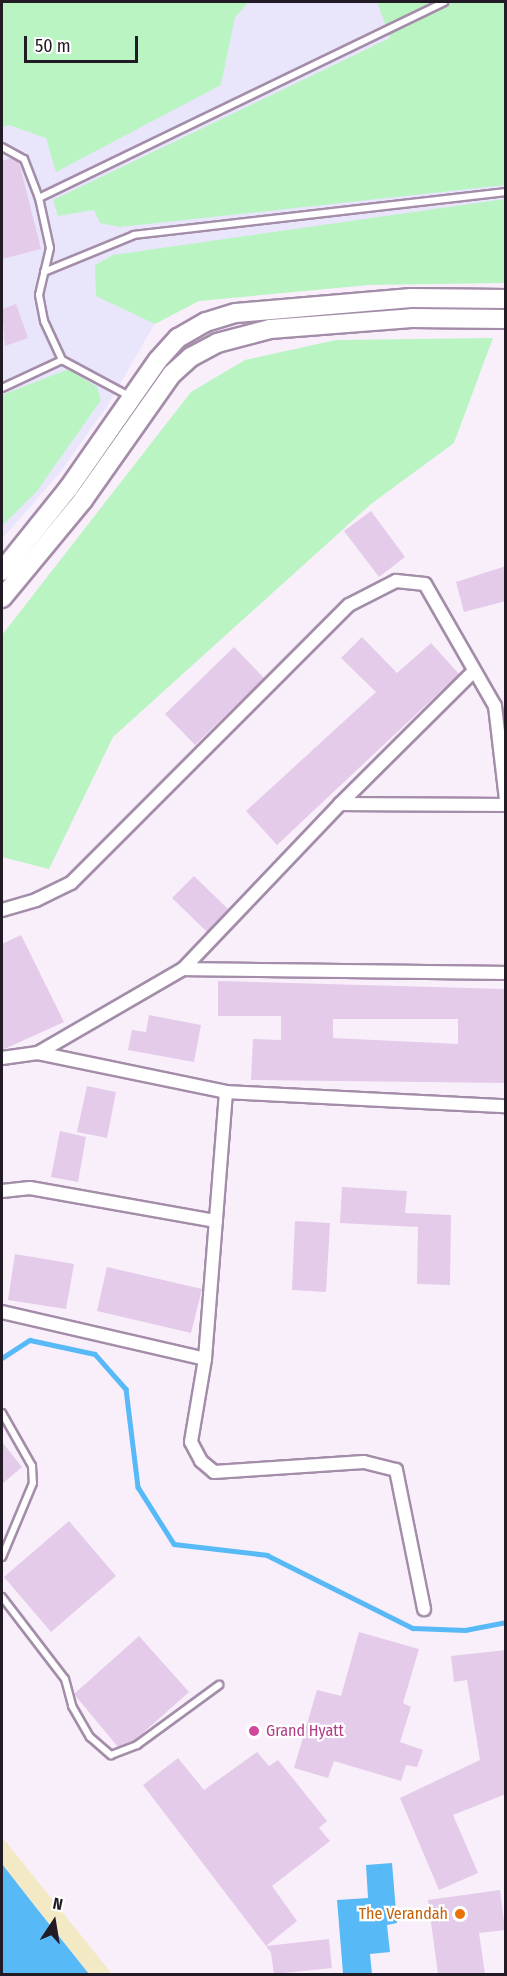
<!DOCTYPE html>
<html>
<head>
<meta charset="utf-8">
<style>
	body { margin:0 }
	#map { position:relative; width:507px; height:1976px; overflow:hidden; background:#f9effb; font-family:"Fira Sans Condensed",sans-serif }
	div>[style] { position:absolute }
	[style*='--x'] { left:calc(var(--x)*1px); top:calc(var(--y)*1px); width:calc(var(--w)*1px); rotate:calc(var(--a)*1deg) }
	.industrial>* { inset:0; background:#e9e6fc }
	.green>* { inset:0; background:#baf4c3 }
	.sand>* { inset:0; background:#f3e9c4 }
	.water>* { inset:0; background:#58b9f7 }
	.stream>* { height:4.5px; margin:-2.25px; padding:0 2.25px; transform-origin:2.25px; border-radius:2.25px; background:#58b9f7 }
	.building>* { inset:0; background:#e3cbe9 }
	.roads { filter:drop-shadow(2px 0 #a48da9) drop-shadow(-2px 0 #a48da9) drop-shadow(0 2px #a48da9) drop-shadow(0 -2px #a48da9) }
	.lane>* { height:6px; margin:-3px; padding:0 3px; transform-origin:3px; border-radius:3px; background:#fff }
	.street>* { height:12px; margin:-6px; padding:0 6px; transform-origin:6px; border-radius:6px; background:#fff }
	.secondary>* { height:18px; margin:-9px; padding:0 9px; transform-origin:9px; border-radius:9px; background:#fff }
	.dots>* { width:16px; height:16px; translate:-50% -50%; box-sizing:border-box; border:3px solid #fff; border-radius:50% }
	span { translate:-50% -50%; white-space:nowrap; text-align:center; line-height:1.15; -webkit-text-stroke:4.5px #fff; paint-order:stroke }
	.hotel-label { font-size:16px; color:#b23c85 }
	.left { translate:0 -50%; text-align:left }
	.food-label { font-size:16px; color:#c56008 }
	.right { translate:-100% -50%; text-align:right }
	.frame { position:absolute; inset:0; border:3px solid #221a24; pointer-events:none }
	.north { position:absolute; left:24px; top:1892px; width:60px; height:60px; -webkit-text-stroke:4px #fff; paint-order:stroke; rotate:12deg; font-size:16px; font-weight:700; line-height:24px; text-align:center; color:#221a24 }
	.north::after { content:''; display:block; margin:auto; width:21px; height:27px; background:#221a24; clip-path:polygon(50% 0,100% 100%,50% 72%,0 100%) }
	.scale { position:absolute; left:24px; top:36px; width:114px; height:27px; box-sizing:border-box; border:3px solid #221a24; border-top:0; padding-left:8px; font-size:18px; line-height:21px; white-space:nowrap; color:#221a24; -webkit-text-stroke:4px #fff; paint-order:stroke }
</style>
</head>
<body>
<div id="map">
	<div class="industrial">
		<i style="clip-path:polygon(2px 2px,505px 2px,505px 238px,178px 283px,108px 405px,58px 475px,2px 539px)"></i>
	</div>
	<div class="green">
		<i style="clip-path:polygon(2px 2px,249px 2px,235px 17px,221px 85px,56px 172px,46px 138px,9px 125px,2px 127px)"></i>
		<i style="clip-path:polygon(377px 2px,505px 2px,505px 185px,120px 227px,100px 223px,94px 210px,58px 216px,53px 200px,390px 38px)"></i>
		<i style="clip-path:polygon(505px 199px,505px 283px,369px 285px,199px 301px,155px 324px,96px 296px,95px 265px,113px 255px)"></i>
		<i style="clip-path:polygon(493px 338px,454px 443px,371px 504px,113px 737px,49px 869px,2px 857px,2px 635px,191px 392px,245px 360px,336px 340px)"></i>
		<i style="clip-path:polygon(69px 369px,97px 387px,101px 400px,37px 491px,2px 526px,2px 395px)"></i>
	</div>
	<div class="sand">
		<i style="clip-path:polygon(2px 1837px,112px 1974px,89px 1974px,2px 1864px)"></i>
	</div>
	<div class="water">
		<i style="clip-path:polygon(392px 1863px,397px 1923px,387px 1925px,390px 1952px,370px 1954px,372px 1974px,332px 1974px,343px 1973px,337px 1900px,368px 1898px,366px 1865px)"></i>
		<i style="clip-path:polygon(2px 1864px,38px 1910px,89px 1974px,2px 1974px)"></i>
	</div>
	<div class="stream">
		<i style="--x:2;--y:1358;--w:33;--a:-33"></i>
		<i style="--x:30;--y:1340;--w:66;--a:12.2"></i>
		<i style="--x:95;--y:1354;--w:47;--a:48.5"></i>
		<i style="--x:126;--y:1389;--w:99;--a:83"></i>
		<i style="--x:138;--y:1487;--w:67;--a:57.7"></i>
		<i style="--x:174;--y:1544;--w:94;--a:6.7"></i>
		<i style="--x:267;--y:1555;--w:163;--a:26.6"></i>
		<i style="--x:413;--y:1628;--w:52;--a:2.2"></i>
		<i style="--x:465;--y:1630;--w:42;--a:-11"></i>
	</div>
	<div class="building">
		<i style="clip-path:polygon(12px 158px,19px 162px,41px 249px,2px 259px,2px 161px)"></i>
		<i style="clip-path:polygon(16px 304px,28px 338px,5px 346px,2px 309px)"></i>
		<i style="clip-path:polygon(371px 511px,405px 557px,379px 577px,344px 531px)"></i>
		<i style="clip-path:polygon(506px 566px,506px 601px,464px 612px,456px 582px)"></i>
		<i style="clip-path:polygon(362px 637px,397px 673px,431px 643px,459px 674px,277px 845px,246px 811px,376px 692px,341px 658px)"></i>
		<i style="clip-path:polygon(234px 647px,264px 678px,195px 745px,165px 714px)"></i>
		<i style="clip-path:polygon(194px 876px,228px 909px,207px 932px,172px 898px)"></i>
		<i style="clip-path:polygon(21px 935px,64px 1022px,2px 1050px,2px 944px)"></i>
		<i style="clip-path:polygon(evenodd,218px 981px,506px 989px,506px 1083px,251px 1080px,253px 1039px,281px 1040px,281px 1016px,218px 1016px,218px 981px,333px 1019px,458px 1019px,458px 1044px,333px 1038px,333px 1019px)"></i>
		<i style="clip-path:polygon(149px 1015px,201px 1025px,194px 1062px,128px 1050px,132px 1030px,146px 1032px)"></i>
		<i style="clip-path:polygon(87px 1086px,116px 1092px,107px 1138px,77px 1132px)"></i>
		<i style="clip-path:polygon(60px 1131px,86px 1137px,78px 1182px,51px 1177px)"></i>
		<i style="clip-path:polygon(342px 1187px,407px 1191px,405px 1213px,451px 1215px,450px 1285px,417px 1284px,418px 1227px,340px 1223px)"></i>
		<i style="clip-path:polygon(295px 1221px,330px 1223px,326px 1292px,292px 1290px)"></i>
		<i style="clip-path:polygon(15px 1254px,74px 1264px,66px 1309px,8px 1300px)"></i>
		<i style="clip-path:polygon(107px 1267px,202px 1289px,191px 1333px,97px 1311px)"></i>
		<i style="clip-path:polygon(2px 1442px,22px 1467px,2px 1484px)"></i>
		<i style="clip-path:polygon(69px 1521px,116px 1576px,51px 1632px,4px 1577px)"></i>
		<i style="clip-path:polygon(359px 1632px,419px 1649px,403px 1703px,411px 1707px,400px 1742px,423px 1750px,417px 1767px,406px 1765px,401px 1781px,334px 1761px,328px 1778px,294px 1768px,317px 1690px,341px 1696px)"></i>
		<i style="clip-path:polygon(139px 1636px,189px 1692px,135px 1740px,118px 1747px,74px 1694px)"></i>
		<i style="clip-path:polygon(506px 1650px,506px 1794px,453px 1815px,478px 1873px,439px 1890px,400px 1798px,480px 1760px,467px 1680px,454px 1682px,451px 1656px)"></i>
		<i style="clip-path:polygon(257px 1752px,269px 1766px,278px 1760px,327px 1821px,319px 1828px,330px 1841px,272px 1886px,297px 1921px,266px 1946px,143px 1785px,178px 1758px,204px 1790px)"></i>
		<i style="clip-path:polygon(500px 1890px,505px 1930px,479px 1933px,485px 1974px,438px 1974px,428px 1900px)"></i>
		<i style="clip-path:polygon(329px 1939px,332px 1968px,274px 1974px,271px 1953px,266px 1946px)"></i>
	</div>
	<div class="roads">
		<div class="lane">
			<i style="--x:2;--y:147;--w:25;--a:29"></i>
			<i style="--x:24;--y:159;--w:42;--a:69"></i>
			<i style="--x:39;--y:198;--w:51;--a:77.6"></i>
			<i style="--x:50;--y:248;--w:48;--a:103.2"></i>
			<i style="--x:39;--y:295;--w:26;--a:79"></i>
			<i style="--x:44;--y:321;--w:43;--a:65.2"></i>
			<i style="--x:62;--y:360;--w:78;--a:28.2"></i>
			<i style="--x:39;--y:198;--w:450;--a:-25.8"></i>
			<i style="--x:44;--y:272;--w:97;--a:-22.3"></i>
			<i style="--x:134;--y:235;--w:374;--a:-6.6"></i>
			<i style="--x:2;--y:388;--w:66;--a:-25"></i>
			<i style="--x:2;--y:1413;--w:61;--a:60.5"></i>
			<i style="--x:32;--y:1466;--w:17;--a:87"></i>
			<i style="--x:33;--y:1483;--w:80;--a:112.7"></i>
			<i style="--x:2;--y:1597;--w:103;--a:52.5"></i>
			<i style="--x:65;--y:1679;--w:28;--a:75"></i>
			<i style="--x:72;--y:1706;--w:36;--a:60"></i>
			<i style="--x:90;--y:1737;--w:28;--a:41"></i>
			<i style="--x:111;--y:1755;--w:28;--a:-21"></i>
			<i style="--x:137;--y:1745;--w:102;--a:-36.2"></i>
		</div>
		<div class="street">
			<i style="--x:340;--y:804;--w:166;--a:0.3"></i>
			<i style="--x:2;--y:910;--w:35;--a:-16"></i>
			<i style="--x:36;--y:900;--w:39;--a:-26"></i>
			<i style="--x:71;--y:883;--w:393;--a:-45"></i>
			<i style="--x:349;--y:605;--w:53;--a:-27.1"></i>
			<i style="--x:396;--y:581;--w:29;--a:6"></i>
			<i style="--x:425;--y:584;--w:141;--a:60.2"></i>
			<i style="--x:495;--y:706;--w:94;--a:83.3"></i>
			<i style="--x:183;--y:969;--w:323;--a:0.7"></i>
			<i style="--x:38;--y:1053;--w:168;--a:-30.1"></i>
			<i style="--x:183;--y:969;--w:228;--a:-46.4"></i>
			<i style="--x:340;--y:804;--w:187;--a:-44.8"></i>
			<i style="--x:2;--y:1058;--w:36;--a:-8"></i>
			<i style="--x:38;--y:1053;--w:192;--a:11.7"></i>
			<i style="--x:226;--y:1092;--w:280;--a:2.9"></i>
			<i style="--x:226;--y:1092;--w:268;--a:94.5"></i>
			<i style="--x:205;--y:1359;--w:84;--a:99.6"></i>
			<i style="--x:191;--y:1442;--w:21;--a:62"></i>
			<i style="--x:201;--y:1461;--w:17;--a:40"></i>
			<i style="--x:214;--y:1472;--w:150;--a:-3.8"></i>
			<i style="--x:364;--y:1462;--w:33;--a:14"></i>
			<i style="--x:396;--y:1470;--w:142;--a:78.6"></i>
			<i style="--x:2;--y:1191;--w:28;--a:-6"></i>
			<i style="--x:30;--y:1188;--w:189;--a:10.1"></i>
			<i style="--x:2;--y:1312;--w:208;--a:13"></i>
		</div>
		<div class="secondary">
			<i style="--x:2;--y:571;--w:105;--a:-51.2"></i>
			<i style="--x:68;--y:489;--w:157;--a:-55.1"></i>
			<i style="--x:158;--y:360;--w:30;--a:-48"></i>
			<i style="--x:178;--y:338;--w:32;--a:-30"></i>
			<i style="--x:206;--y:322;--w:31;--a:-17"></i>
			<i style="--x:236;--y:313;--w:176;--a:-4.9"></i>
			<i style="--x:411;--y:298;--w:95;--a:0.6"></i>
			<i style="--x:2;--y:598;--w:127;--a:-50.4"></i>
			<i style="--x:83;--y:500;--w:154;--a:-54.8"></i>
			<i style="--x:172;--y:374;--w:25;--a:-42"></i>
			<i style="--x:191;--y:357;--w:30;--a:-28"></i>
			<i style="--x:217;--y:343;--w:55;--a:-14.8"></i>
			<i style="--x:270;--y:329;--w:142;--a:-4.4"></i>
			<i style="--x:412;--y:318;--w:94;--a:0.6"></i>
		</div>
	</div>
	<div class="dots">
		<i style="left:254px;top:1731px;background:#d1479c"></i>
		<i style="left:460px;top:1914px;background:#e8710a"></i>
	</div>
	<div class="hotel-label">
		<span class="left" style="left:266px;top:1731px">Grand Hyatt</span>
	</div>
	<div class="food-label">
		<span class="right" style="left:448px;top:1914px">The Verandah</span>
	</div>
	<div class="frame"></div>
	<div class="north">N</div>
	<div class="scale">50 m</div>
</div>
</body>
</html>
